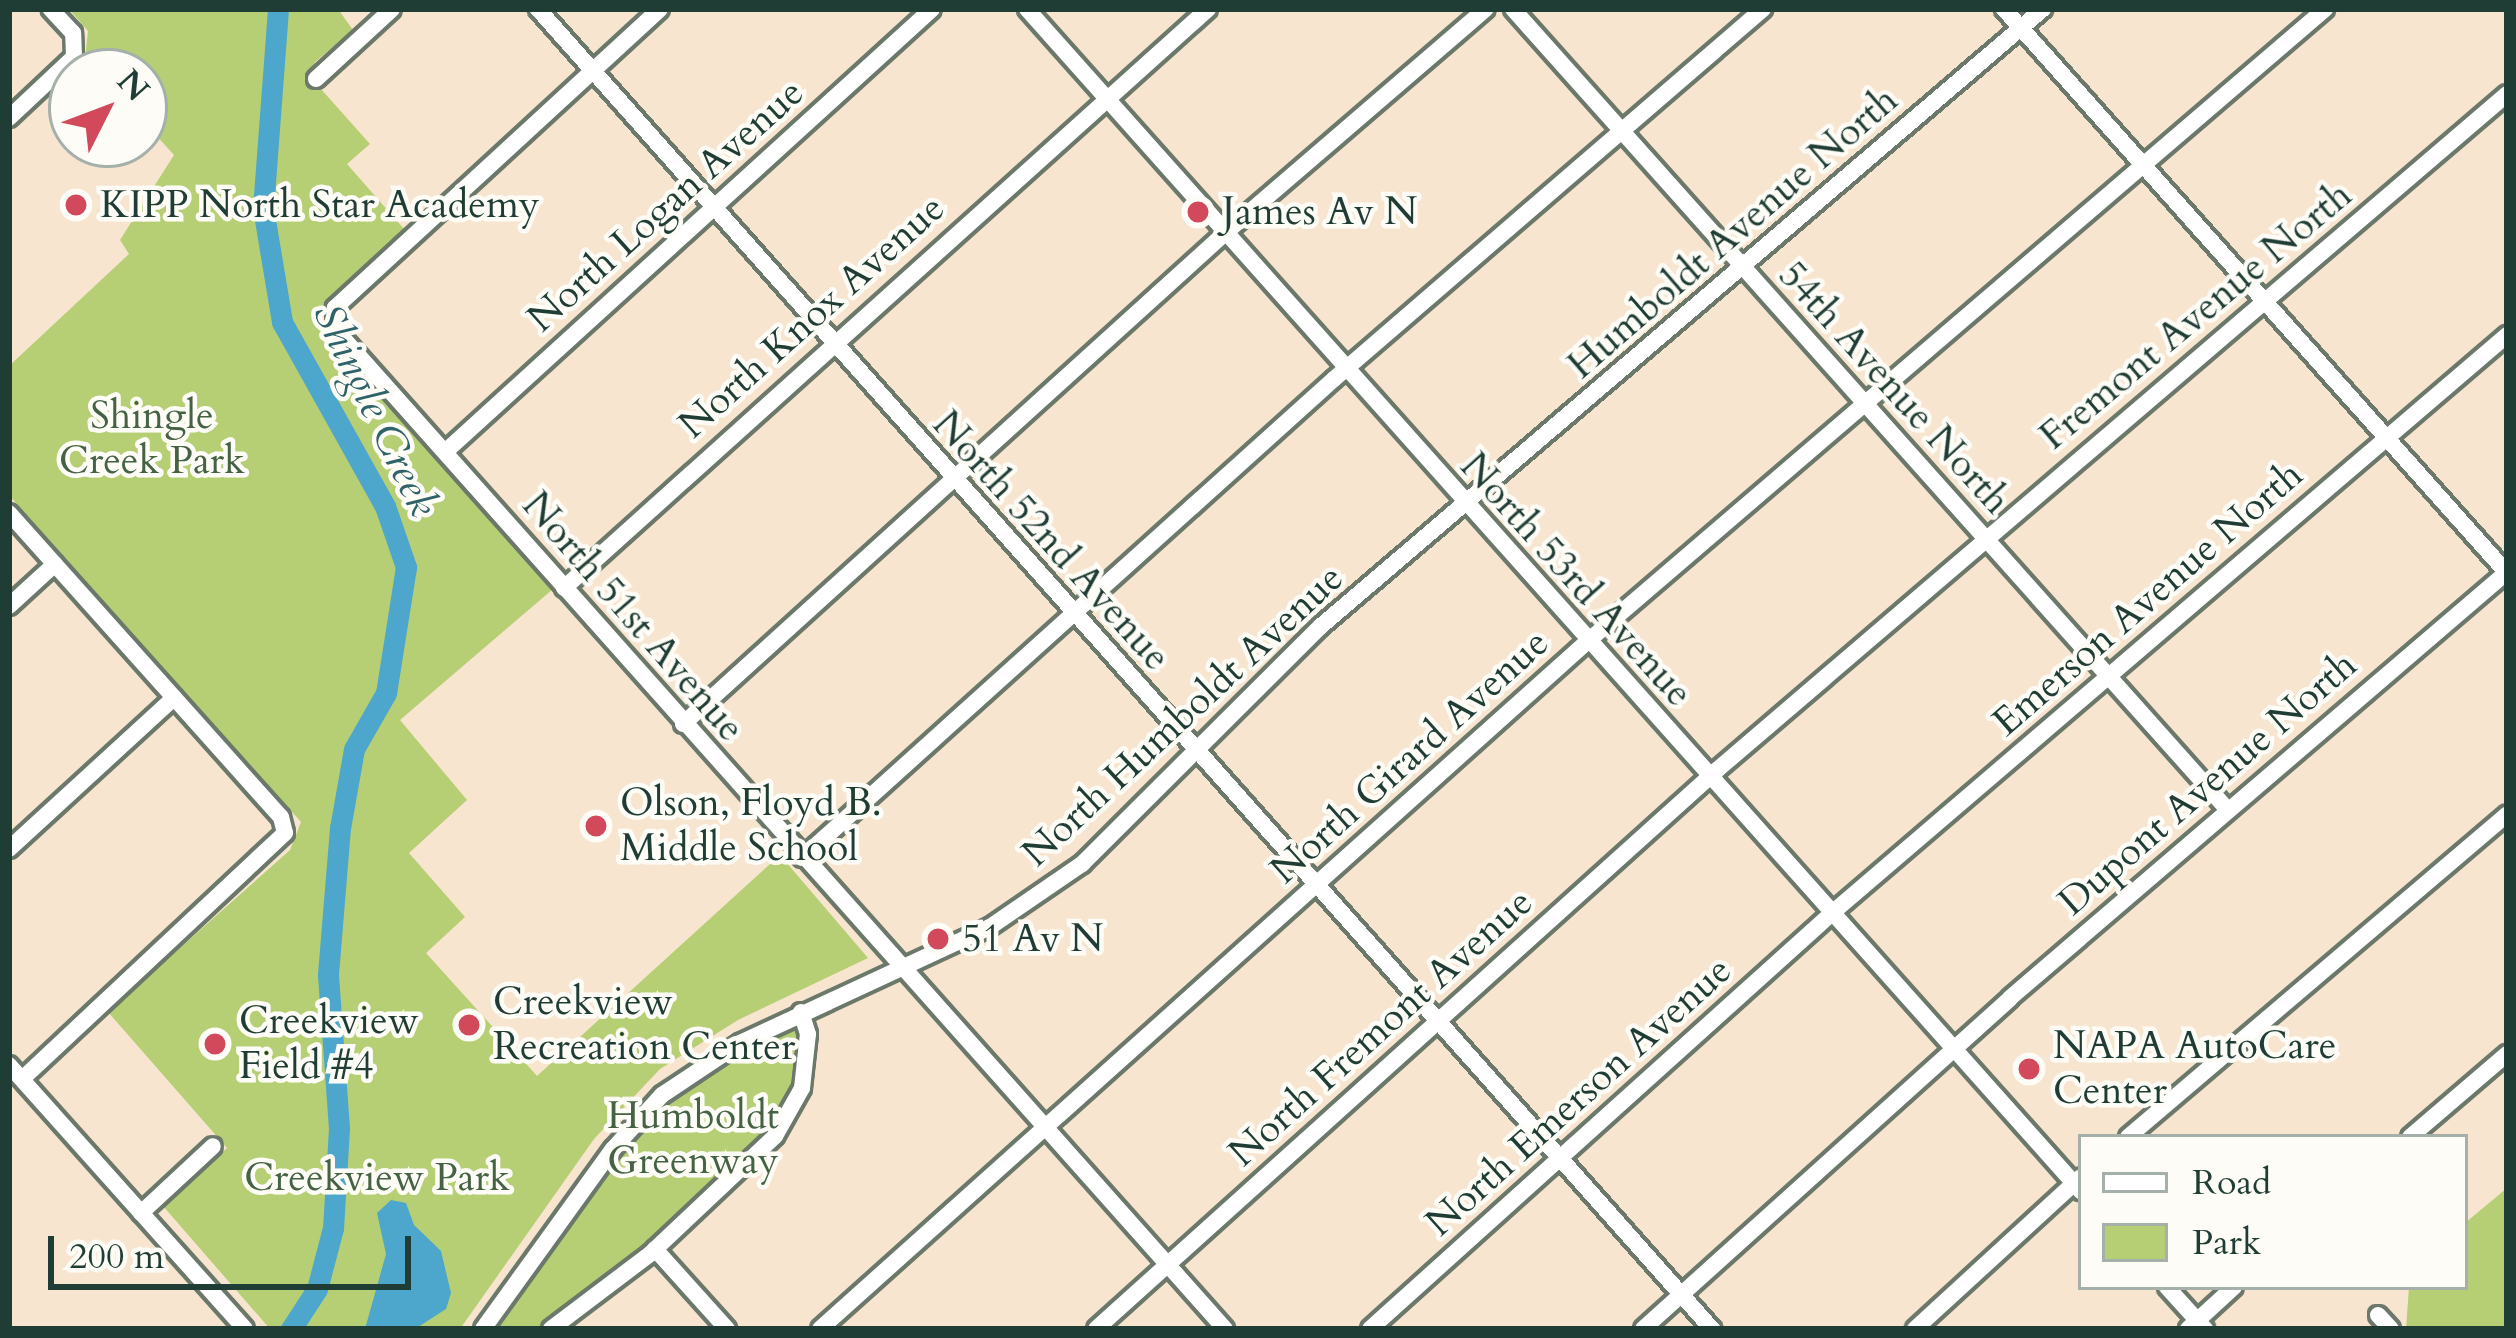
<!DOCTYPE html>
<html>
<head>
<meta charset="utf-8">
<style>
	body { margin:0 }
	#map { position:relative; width:2516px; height:1338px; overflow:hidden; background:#f7e5cf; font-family:Cardo,serif }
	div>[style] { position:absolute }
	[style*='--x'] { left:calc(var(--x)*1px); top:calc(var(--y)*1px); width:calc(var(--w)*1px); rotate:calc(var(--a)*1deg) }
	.green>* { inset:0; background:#b6cf74 }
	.water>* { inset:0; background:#4da6cb }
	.river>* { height:21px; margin:-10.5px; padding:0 10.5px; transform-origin:10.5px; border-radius:10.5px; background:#4da6cb }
	.roads { filter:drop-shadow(3px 0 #6b786a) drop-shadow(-3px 0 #6b786a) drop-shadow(0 3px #6b786a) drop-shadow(0 -3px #6b786a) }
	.minor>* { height:16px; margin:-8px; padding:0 8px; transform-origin:8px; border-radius:8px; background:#fff }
	.dots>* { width:33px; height:33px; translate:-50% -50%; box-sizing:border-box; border:6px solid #fdfcf7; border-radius:50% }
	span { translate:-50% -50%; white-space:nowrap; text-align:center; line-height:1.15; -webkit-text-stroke:9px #fdfcf7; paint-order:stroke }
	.poi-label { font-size:39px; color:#1f3d34 }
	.left { translate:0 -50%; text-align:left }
	.street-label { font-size:39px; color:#1f3d34 }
	.park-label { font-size:39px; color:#456244 }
	.water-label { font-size:42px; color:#2f6269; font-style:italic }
	.frame { position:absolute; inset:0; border:12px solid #1f3d34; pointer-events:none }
	.legend { position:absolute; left:2078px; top:1134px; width:390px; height:156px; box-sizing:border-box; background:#fdfcf7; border:3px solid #a4b0a9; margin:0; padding:15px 21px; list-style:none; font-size:36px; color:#1f3d34 }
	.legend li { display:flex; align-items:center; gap:24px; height:60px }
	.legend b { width:60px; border:3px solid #a4b0a9 }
	.north { position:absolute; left:48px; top:48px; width:120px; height:120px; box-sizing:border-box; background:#fdfcf7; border:3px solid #a4b0a9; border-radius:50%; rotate:48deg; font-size:33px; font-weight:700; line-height:48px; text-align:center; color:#1f3d34 }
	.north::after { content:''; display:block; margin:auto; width:42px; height:54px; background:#d1495b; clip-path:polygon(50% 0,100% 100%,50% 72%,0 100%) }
	.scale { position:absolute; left:48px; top:1236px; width:363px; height:54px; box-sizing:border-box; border:6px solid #1f3d34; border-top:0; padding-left:15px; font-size:36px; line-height:42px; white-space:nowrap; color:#1f3d34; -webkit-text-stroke:9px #fdfcf7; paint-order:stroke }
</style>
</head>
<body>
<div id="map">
	<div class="green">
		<i style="clip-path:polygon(69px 9px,338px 9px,353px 30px,315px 62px,312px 79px,370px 144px,347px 164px,405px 230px,320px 318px,553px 589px,400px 720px,467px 800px,409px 853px,465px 917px,426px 953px,537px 1076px,780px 855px,868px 958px,738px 1020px,660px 1069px,594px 1139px,460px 1329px,270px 1329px,163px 1206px,227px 1148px,108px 1012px,290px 850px,301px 822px,9px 495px,9px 366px,129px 254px,120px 240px,174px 155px,144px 122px,144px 72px,97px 72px,85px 59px,88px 31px)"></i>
		<i style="clip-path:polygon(791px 1024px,800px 1033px,797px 1085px,775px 1126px,688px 1213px,542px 1329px,494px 1329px,620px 1149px,661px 1104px,695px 1076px)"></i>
		<i style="clip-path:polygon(2507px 1188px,2507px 1329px,2406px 1329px,2409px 1287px,2465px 1287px,2465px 1223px)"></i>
	</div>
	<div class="water">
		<i style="clip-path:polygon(391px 1200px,406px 1203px,414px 1225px,441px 1251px,451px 1293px,446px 1309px,415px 1329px,365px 1329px,386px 1254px,377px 1213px)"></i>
	</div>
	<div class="river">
		<i style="--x:278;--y:9;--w:200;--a:94.3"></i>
		<i style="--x:263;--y:208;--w:116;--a:80.5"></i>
		<i style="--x:282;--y:322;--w:211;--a:60.8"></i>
		<i style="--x:385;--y:506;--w:65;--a:71"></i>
		<i style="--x:406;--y:567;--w:128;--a:99"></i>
		<i style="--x:386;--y:693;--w:64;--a:119.7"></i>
		<i style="--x:354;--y:749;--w:80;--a:100"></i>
		<i style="--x:340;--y:828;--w:147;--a:94.7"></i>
		<i style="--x:328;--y:975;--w:153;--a:85.9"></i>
		<i style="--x:339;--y:1128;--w:100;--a:93.4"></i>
		<i style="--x:333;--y:1228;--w:63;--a:104.7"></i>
		<i style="--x:317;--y:1289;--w:48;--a:123"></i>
	</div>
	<div class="roads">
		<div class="minor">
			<i style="--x:538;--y:9;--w:1767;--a:48.35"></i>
			<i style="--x:660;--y:9;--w:442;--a:137.4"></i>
			<i style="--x:335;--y:308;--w:21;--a:90"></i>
			<i style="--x:335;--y:329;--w:1339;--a:48.33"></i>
			<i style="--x:1027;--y:9;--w:1584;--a:48.28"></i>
			<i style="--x:1513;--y:9;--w:1074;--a:48.25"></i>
			<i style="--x:2004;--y:9;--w:756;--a:48.27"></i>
			<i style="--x:316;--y:79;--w:103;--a:-42.6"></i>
			<i style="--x:9;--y:118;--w:89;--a:-43.2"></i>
			<i style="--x:74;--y:57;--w:24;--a:-92"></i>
			<i style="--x:73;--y:33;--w:33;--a:-133"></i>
			<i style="--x:445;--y:452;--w:658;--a:-42.29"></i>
			<i style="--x:9;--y:513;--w:408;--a:48.2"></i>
			<i style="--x:281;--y:817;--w:16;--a:76"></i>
			<i style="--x:285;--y:833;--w:360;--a:136.9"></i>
			<i style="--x:564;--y:588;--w:866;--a:-41.96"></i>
			<i style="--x:9;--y:606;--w:62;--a:-42.4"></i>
			<i style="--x:683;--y:724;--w:730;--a:-42.17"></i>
			<i style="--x:1224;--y:234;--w:345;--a:-40.7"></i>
			<i style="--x:9;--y:849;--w:224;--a:-42.5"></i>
			<i style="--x:802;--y:858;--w:716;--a:-42"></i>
			<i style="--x:1334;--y:379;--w:567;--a:-40.78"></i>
			<i style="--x:9;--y:1065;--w:354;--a:48.2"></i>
			<i style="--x:2128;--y:1137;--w:498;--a:-40.4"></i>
			<i style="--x:2410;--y:1137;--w:128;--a:-40.6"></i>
			<i style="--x:141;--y:1213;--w:98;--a:-42.9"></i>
			<i style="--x:655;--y:1249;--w:108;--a:48"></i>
			<i style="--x:2167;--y:1287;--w:57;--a:47.9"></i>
			<i style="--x:2378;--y:1315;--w:19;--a:47"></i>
			<i style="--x:483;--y:1329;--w:222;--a:-54.2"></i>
			<i style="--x:613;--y:1149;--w:73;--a:-47.8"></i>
			<i style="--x:662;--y:1095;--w:94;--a:-33.7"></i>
			<i style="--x:740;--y:1043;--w:276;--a:-24.9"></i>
			<i style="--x:990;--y:927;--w:112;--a:-34.4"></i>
			<i style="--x:1082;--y:864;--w:337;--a:-44.9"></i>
			<i style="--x:1321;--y:626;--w:950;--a:-40.52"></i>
			<i style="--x:551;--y:1329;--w:124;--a:-37.1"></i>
			<i style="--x:650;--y:1254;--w:172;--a:-43.3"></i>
			<i style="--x:775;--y:1136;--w:55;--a:-60.6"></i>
			<i style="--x:802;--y:1088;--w:54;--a:-83.7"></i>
			<i style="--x:808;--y:1034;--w:23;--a:-108"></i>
			<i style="--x:820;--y:1329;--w:1031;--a:-41.86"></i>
			<i style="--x:1588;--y:641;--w:971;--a:-40.61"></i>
			<i style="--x:1096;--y:1329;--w:836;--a:-41.99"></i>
			<i style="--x:1717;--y:770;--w:1040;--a:-40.55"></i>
			<i style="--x:1370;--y:1329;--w:622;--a:-42"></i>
			<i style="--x:1832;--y:913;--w:889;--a:-40.57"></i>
			<i style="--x:1643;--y:1329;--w:494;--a:-42"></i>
			<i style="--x:2010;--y:998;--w:655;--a:-40.6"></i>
			<i style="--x:1915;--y:1329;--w:224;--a:-42.5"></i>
			<i style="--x:2188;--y:1329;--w:62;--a:-42.4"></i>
		</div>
	</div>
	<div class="dots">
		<i style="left:76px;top:205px;background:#d1495b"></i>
		<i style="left:1198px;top:212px;background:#d1495b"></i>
		<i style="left:596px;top:826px;background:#d1495b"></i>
		<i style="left:938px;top:939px;background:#d1495b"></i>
		<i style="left:469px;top:1025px;background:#d1495b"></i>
		<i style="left:215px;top:1044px;background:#d1495b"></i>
		<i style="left:2029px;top:1069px;background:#d1495b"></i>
	</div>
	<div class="poi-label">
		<span class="left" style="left:100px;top:205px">KIPP North Star Academy</span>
		<span class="left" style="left:1222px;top:212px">James Av N</span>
		<span class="left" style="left:620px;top:826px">Olson, Floyd B.<br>Middle School</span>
		<span class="left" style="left:962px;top:939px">51 Av N</span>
		<span class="left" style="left:493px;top:1025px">Creekview<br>Recreation Center</span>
		<span class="left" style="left:239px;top:1044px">Creekview<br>Field #4</span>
		<span class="left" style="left:2053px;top:1069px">NAPA AutoCare<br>Center</span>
	</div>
	<div class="street-label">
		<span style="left:666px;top:206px;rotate:-42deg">North Logan Avenue</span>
		<span style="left:1733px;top:233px;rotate:-41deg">Humboldt Avenue North</span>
		<span style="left:2196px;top:316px;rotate:-40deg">Fremont Avenue North</span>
		<span style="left:812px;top:317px;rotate:-42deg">North Knox Avenue</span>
		<span style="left:1894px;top:388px;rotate:48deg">54th Avenue North</span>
		<span style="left:1051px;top:541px;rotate:48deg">North 52nd Avenue</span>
		<span style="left:1576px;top:580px;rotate:48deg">North 53rd Avenue</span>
		<span style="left:2148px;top:599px;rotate:-41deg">Emerson Avenue North</span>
		<span style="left:633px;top:617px;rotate:49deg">North 51st Avenue</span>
		<span style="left:1183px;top:716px;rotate:-43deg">North Humboldt Avenue</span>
		<span style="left:1410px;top:757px;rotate:-42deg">North Girard Avenue</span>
		<span style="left:2208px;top:784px;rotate:-41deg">Dupont Avenue North</span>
		<span style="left:1381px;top:1028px;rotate:-42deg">North Fremont Avenue</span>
		<span style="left:1579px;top:1097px;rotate:-42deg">North Emerson Avenue</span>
	</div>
	<div class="park-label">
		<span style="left:152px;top:439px">Shingle<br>Creek Park</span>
		<span style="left:693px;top:1139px">Humboldt<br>Greenway</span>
		<span style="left:377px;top:1178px">Creekview Park</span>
	</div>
	<div class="water-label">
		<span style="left:375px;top:410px;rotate:64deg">Shingle Creek</span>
	</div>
	<div class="frame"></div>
	<ul class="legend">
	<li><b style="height:15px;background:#fff"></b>Road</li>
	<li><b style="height:33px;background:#b6cf74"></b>Park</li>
	</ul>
	<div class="north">N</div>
	<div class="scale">200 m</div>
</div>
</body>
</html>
